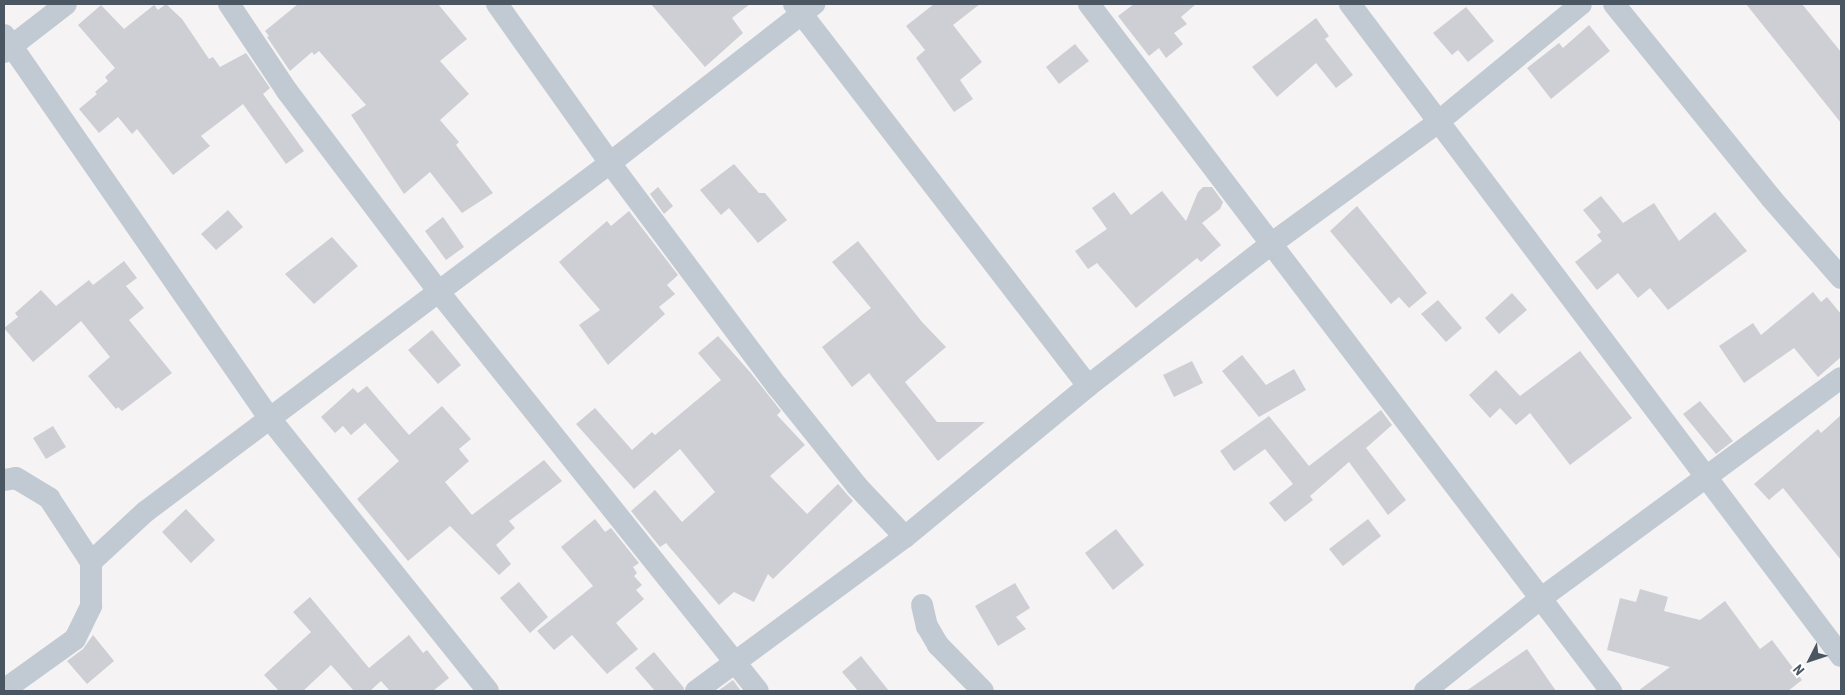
<!DOCTYPE html>
<html>
<head>
<meta charset="utf-8">
<style>
	body { margin:0 }
	#map { position:relative; width:1845px; height:695px; overflow:hidden; background:#f5f3f3; font-family:"Roboto Condensed",sans-serif }
	div>[style] { position:absolute }
	[style*='--x'] { left:calc(var(--x)*1px); top:calc(var(--y)*1px); width:calc(var(--w)*1px); rotate:calc(var(--a)*1deg) }
	.building>* { inset:0; background:#cdcfd5 }
	.minor>* { height:22px; margin:-11px; padding:0 11px; transform-origin:11px; border-radius:11px; background:#c1cad2 }
	span { translate:-50% -50%; white-space:nowrap; text-align:center; line-height:1.15; -webkit-text-stroke:4px #fff; paint-order:stroke }
	.frame { position:absolute; inset:0; border:5px solid #4a5661; pointer-events:none }
	.north { position:absolute; left:1785px; top:635px; width:50px; height:50px; -webkit-text-stroke:4px #fff; paint-order:stroke; rotate:229deg; font-size:14px; font-weight:700; line-height:20px; text-align:center; color:#4a5661 }
	.north::after { content:''; display:block; margin:auto; width:18px; height:22px; background:#4a5661; clip-path:polygon(50% 0,100% 100%,50% 72%,0 100%) }
</style>
</head>
<body>
<div id="map">
	<div class="building">
		<i style="clip-path:polygon(166px 4px,182px 19px,209px 59px,213px 57px,220px 67px,246px 53px,270px 88px,263px 94px,304px 151px,286px 164px,243px 104px,201px 136px,210px 146px,173px 175px,137px 129px,132px 134px,118px 117px,99px 133px,79px 109px,97px 94px,95px 92px,108px 81px,105px 77px,115px 68px,78px 25px,101px 5px,124px 29px,154px 5px,158px 10px)"></i>
		<i style="clip-path:polygon(298px 4px,438px 4px,467px 39px,440px 61px,469px 94px,440px 120px,459px 142px,456px 145px,493px 193px,462px 213px,430px 172px,404px 194px,351px 115px,366px 105px,319px 51px,314px 55px,312px 52px,290px 71px,267px 37px,269px 36px,265px 31px)"></i>
		<i style="clip-path:polygon(651px 4px,750px 4px,732px 18px,743px 33px,705px 67px)"></i>
		<i style="clip-path:polygon(934px 4px,980px 4px,953px 25px,982px 62px,960px 80px,973px 99px,954px 112px,916px 58px,925px 50px,906px 26px)"></i>
		<i style="clip-path:polygon(1134px 4px,1196px 4px,1181px 17px,1187px 24px,1174px 33px,1183px 44px,1166px 58px,1159px 48px,1149px 56px,1118px 16px)"></i>
		<i style="clip-path:polygon(1746px 4px,1802px 4px,1841px 52px,1841px 123px)"></i>
		<i style="clip-path:polygon(1466px 7px,1494px 41px,1468px 62px,1458px 50px,1452px 55px,1433px 33px)"></i>
		<i style="clip-path:polygon(1316px 18px,1329px 36px,1325px 39px,1353px 75px,1336px 88px,1316px 63px,1277px 97px,1252px 67px)"></i>
		<i style="clip-path:polygon(1589px 25px,1610px 51px,1551px 99px,1527px 68px,1559px 43px,1563px 48px)"></i>
		<i style="clip-path:polygon(1075px 44px,1089px 61px,1059px 84px,1046px 67px)"></i>
		<i style="clip-path:polygon(734px 164px,759px 193px,765px 193px,787px 220px,758px 243px,729px 208px,721px 215px,700px 190px)"></i>
		<i style="clip-path:polygon(658px 187px,673px 206px,664px 214px,650px 194px)"></i>
		<i style="clip-path:polygon(1203px 187px,1212px 187px,1223px 202px,1220px 209px,1202px 223px,1221px 245px,1201px 262px,1197px 258px,1136px 308px,1097px 263px,1088px 269px,1075px 251px,1107px 229px,1092px 208px,1114px 192px,1131px 215px,1162px 191px,1186px 221px,1198px 192px)"></i>
		<i style="clip-path:polygon(1601px 196px,1623px 223px,1654px 203px,1679px 241px,1715px 212px,1747px 251px,1668px 310px,1650px 288px,1638px 298px,1618px 273px,1597px 290px,1575px 262px,1602px 241px,1597px 235px,1601px 232px,1583px 210px)"></i>
		<i style="clip-path:polygon(1357px 206px,1427px 293px,1409px 308px,1399px 297px,1391px 304px,1330px 231px)"></i>
		<i style="clip-path:polygon(228px 210px,243px 227px,216px 250px,201px 234px)"></i>
		<i style="clip-path:polygon(629px 211px,678px 275px,667px 285px,675px 294px,659px 307px,665px 314px,608px 365px,579px 325px,600px 310px,559px 262px,607px 221px,611px 226px)"></i>
		<i style="clip-path:polygon(443px 217px,464px 247px,446px 260px,425px 231px)"></i>
		<i style="clip-path:polygon(332px 237px,358px 266px,314px 304px,285px 274px)"></i>
		<i style="clip-path:polygon(858px 241px,922px 322px,946px 347px,905px 382px,937px 422px,985px 422px,938px 461px,869px 373px,852px 387px,822px 347px,871px 308px,832px 262px)"></i>
		<i style="clip-path:polygon(124px 261px,137px 278px,126px 286px,144px 308px,129px 320px,172px 373px,122px 411px,118px 407px,116px 409px,88px 376px,110px 357px,81px 321px,33px 362px,4px 328px,18px 317px,15px 313px,41px 290px,56px 306px,89px 280px,93px 285px)"></i>
		<i style="clip-path:polygon(1813px 292px,1821px 302px,1827px 297px,1841px 314px,1841px 357px,1818px 377px,1794px 348px,1744px 383px,1719px 346px,1753px 323px,1761px 335px)"></i>
		<i style="clip-path:polygon(1512px 293px,1527px 310px,1499px 334px,1485px 318px)"></i>
		<i style="clip-path:polygon(1438px 300px,1462px 328px,1446px 342px,1421px 314px)"></i>
		<i style="clip-path:polygon(432px 330px,461px 365px,438px 384px,408px 350px)"></i>
		<i style="clip-path:polygon(718px 336px,750px 372px,781px 411px,777px 415px,805px 445px,770px 476px,807px 514px,838px 484px,853px 501px,773px 579px,768px 574px,754px 602px,734px 592px,719px 605px,666px 543px,660px 547px,631px 511px,655px 490px,682px 522px,715px 492px,680px 449px,634px 489px,576px 424px,595px 408px,632px 450px,652px 432px,655px 435px,721px 380px,698px 353px)"></i>
		<i style="clip-path:polygon(1580px 351px,1632px 418px,1570px 465px,1530px 413px,1516px 425px,1500px 408px,1490px 418px,1469px 395px,1496px 370px,1520px 396px)"></i>
		<i style="clip-path:polygon(1242px 355px,1266px 385px,1294px 369px,1306px 390px,1259px 417px,1222px 371px)"></i>
		<i style="clip-path:polygon(1192px 361px,1203px 383px,1174px 397px,1163px 375px)"></i>
		<i style="clip-path:polygon(367px 386px,409px 435px,442px 406px,471px 439px,459px 449px,469px 461px,445px 482px,472px 515px,544px 460px,562px 481px,509px 521px,515px 528px,496px 545px,511px 564px,499px 575px,450px 526px,408px 561px,357px 499px,399px 461px,365px 423px,351px 435px,343px 426px,335px 433px,321px 417px,353px 388px,358px 393px)"></i>
		<i style="clip-path:polygon(1700px 401px,1733px 441px,1716px 454px,1683px 414px)"></i>
		<i style="clip-path:polygon(1381px 410px,1392px 425px,1366px 448px,1406px 500px,1388px 515px,1349px 462px,1310px 496px,1313px 500px,1285px 522px,1269px 503px,1293px 484px,1265px 449px,1234px 471px,1220px 451px,1269px 416px,1309px 466px)"></i>
		<i style="clip-path:polygon(1841px 415px,1841px 560px,1783px 488px,1769px 500px,1754px 484px,1818px 429px,1821px 433px)"></i>
		<i style="clip-path:polygon(53px 426px,66px 447px,46px 459px,33px 438px)"></i>
		<i style="clip-path:polygon(186px 509px,215px 540px,191px 563px,162px 532px)"></i>
		<i style="clip-path:polygon(595px 519px,605px 532px,611px 528px,639px 563px,633px 567px,637px 573px,634px 576px,642px 585px,636px 590px,644px 599px,616px 623px,638px 649px,607px 674px,572px 635px,554px 650px,537px 631px,593px 586px,561px 547px)"></i>
		<i style="clip-path:polygon(1368px 519px,1381px 536px,1343px 566px,1329px 549px)"></i>
		<i style="clip-path:polygon(1116px 529px,1144px 565px,1113px 590px,1085px 553px)"></i>
		<i style="clip-path:polygon(519px 582px,548px 617px,530px 633px,500px 598px)"></i>
		<i style="clip-path:polygon(1015px 583px,1030px 608px,1016px 617px,1026px 629px,998px 646px,975px 606px)"></i>
		<i style="clip-path:polygon(1640px 589px,1668px 597px,1664px 611px,1700px 620px,1725px 601px,1760px 649px,1772px 640px,1802px 680px,1788px 691px,1638px 691px,1670px 667px,1607px 650px,1620px 598px,1636px 602px)"></i>
		<i style="clip-path:polygon(310px 597px,369px 668px,409px 635px,423px 653px,427px 650px,449px 678px,433px 691px,390px 691px,381px 681px,370px 691px,354px 691px,331px 665px,303px 691px,279px 691px,264px 675px,311px 632px,293px 612px)"></i>
		<i style="clip-path:polygon(93px 635px,114px 661px,87px 684px,67px 661px,83px 649px)"></i>
		<i style="clip-path:polygon(1527px 649px,1556px 691px,1466px 691px)"></i>
		<i style="clip-path:polygon(654px 652px,684px 688px,683px 691px,655px 691px,635px 668px)"></i>
		<i style="clip-path:polygon(861px 656px,889px 691px,858px 691px,842px 672px)"></i>
		<i style="clip-path:polygon(733px 680px,741px 691px,718px 691px)"></i>
	</div>
	<div class="minor">
		<i style="--x:229;--y:4;--w:105;--a:56.3"></i>
		<i style="--x:287;--y:91;--w:251;--a:52.9"></i>
		<i style="--x:438;--y:291;--w:512;--a:51.34"></i>
		<i style="--x:497;--y:4;--w:195;--a:54.6"></i>
		<i style="--x:610;--y:163;--w:279;--a:53.2"></i>
		<i style="--x:777;--y:386;--w:128;--a:51.3"></i>
		<i style="--x:857;--y:486;--w:70;--a:46.7"></i>
		<i style="--x:794;--y:4;--w:482;--a:52.4"></i>
		<i style="--x:1089;--y:4;--w:863;--a:52.77"></i>
		<i style="--x:1350;--y:4;--w:816;--a:53.02"></i>
		<i style="--x:1614;--y:4;--w:250;--a:51"></i>
		<i style="--x:1771;--y:198;--w:106;--a:48.8"></i>
		<i style="--x:4;--y:35;--w:469;--a:55.3"></i>
		<i style="--x:271;--y:420;--w:347;--a:51.3"></i>
		<i style="--x:4;--y:52;--w:78;--a:-37.7"></i>
		<i style="--x:4;--y:480;--w:12;--a:-9"></i>
		<i style="--x:16;--y:478;--w:39;--a:31"></i>
		<i style="--x:49;--y:498;--w:77;--a:56.7"></i>
		<i style="--x:922;--y:605;--w:22;--a:77"></i>
		<i style="--x:927;--y:626;--w:22;--a:60"></i>
		<i style="--x:938;--y:645;--w:64;--a:45.6"></i>
		<i style="--x:4;--y:690;--w:87;--a:-35.7"></i>
		<i style="--x:75;--y:639;--w:37;--a:-64"></i>
		<i style="--x:91;--y:606;--w:44;--a:-90"></i>
		<i style="--x:91;--y:562;--w:74;--a:-42.8"></i>
		<i style="--x:145;--y:512;--w:581;--a:-36.89"></i>
		<i style="--x:610;--y:163;--w:259;--a:-37.9"></i>
		<i style="--x:696;--y:691;--w:260;--a:-36.4"></i>
		<i style="--x:905;--y:537;--w:237;--a:-39.5"></i>
		<i style="--x:1088;--y:386;--w:232;--a:-37.8"></i>
		<i style="--x:1271;--y:244;--w:207;--a:-36.1"></i>
		<i style="--x:1438;--y:122;--w:185;--a:-39.5"></i>
		<i style="--x:1425;--y:691;--w:147;--a:-38.7"></i>
		<i style="--x:1540;--y:599;--w:373;--a:-36.3"></i>
	</div>
	<div class="frame"></div>
	<div class="north">N</div>
</div>
</body>
</html>
